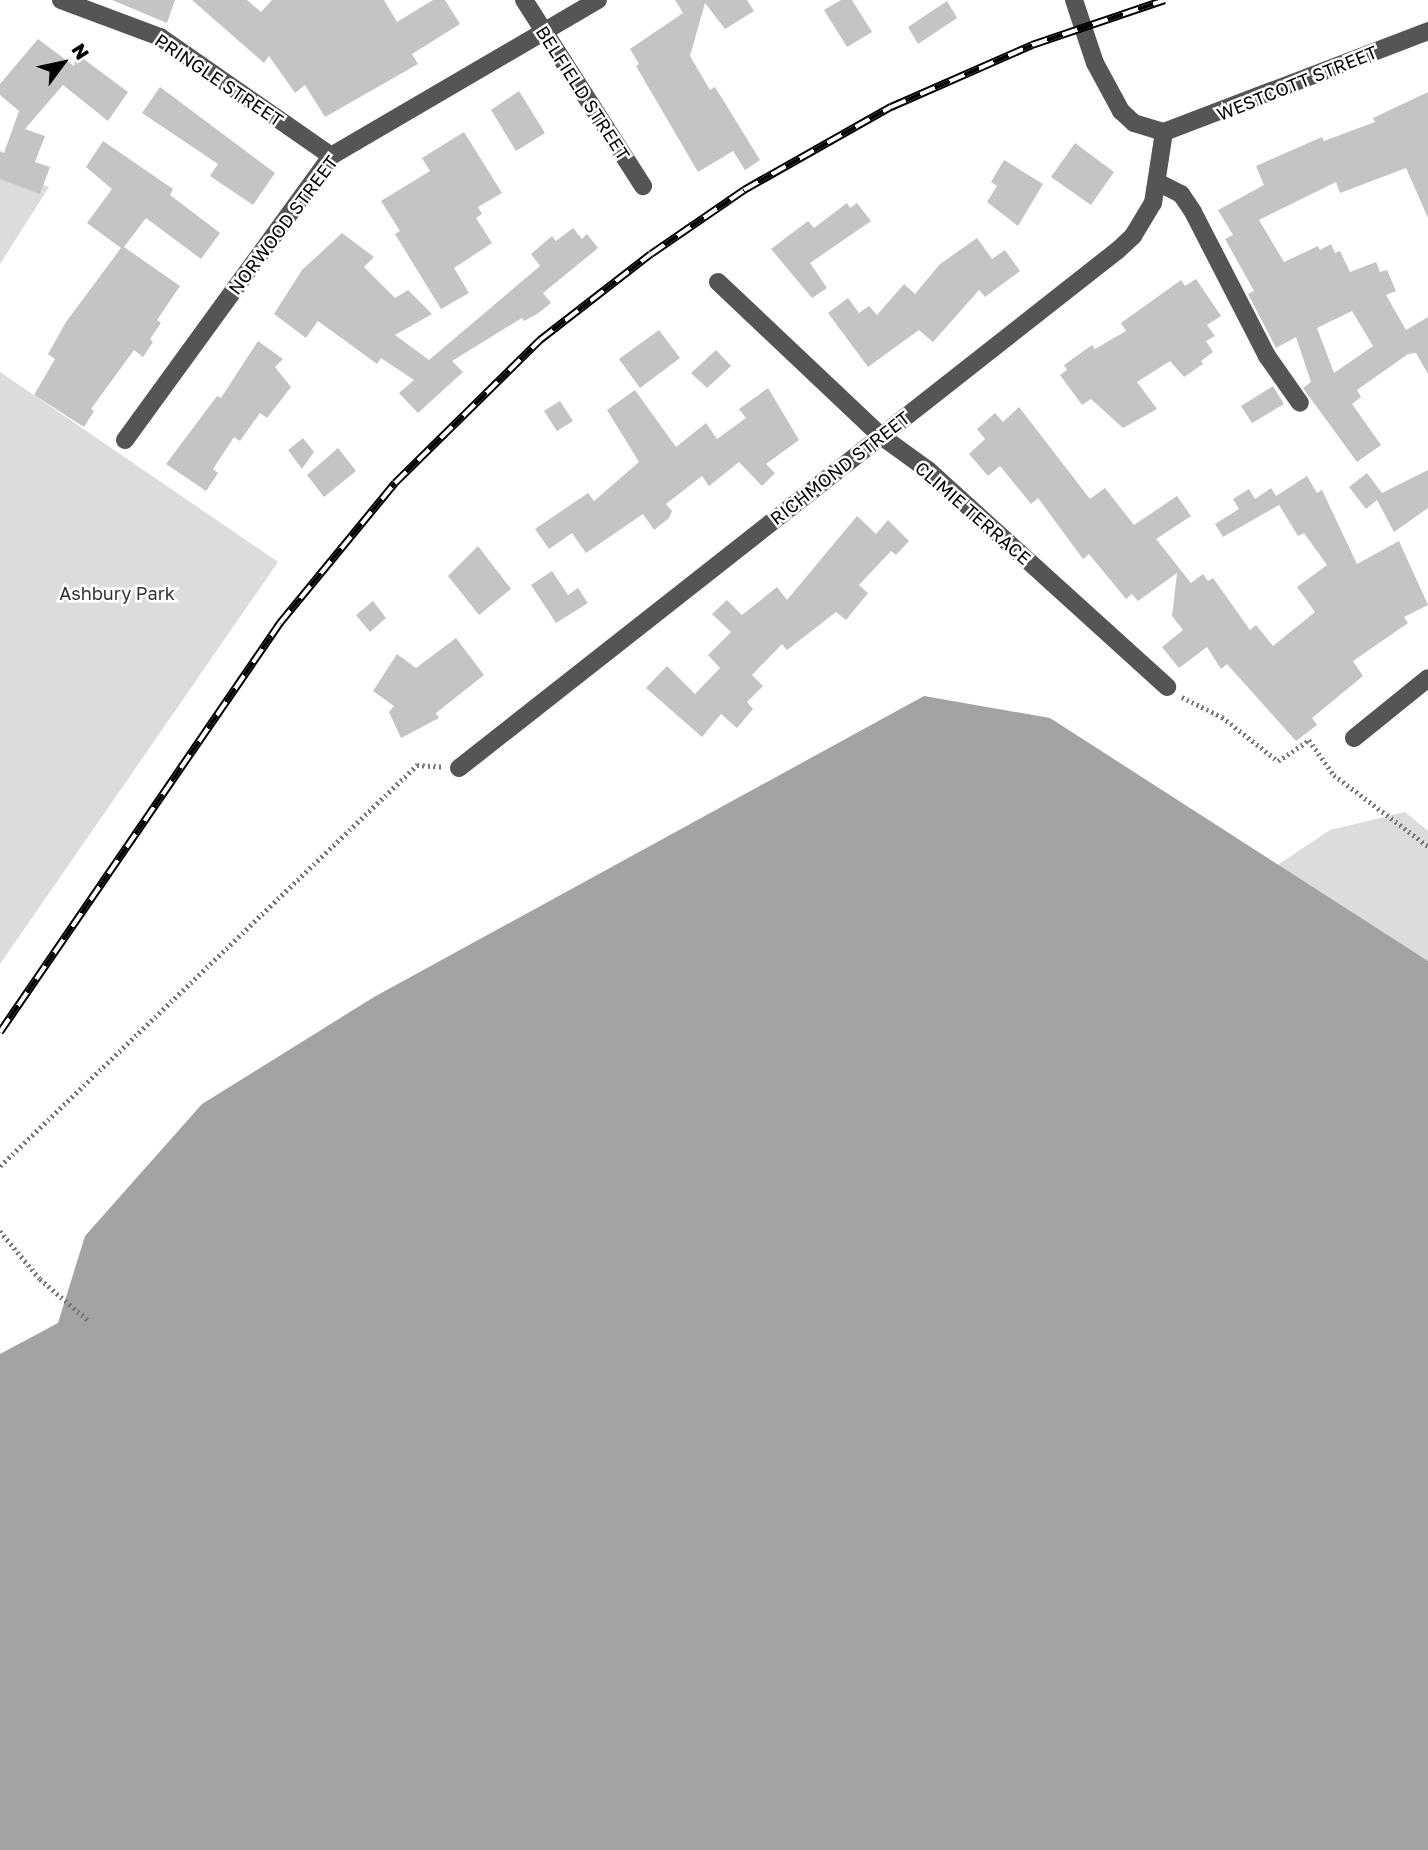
<!DOCTYPE html>
<html>
<head>
<meta charset="utf-8">
<style>
	body { margin:0 }
	#map { position:relative; width:1428px; height:1850px; overflow:hidden; background:#fff; font-family:"Golos Text",sans-serif }
	div>[style] { position:absolute }
	[style*='--x'] { left:calc(var(--x)*1px); top:calc(var(--y)*1px); width:calc(var(--w)*1px); rotate:calc(var(--a)*1deg) }
	.green>* { inset:0; background:#dcdcdc }
	.water>* { inset:0; background:#a3a3a3 }
	.building>* { inset:0; background:#c4c4c4 }
	.path>* { height:4.5px; margin-top:-2.25px; transform-origin:0; background:repeating-linear-gradient(90deg,#777 0 2px,transparent 0 5.5px) }
	.minor>* { height:18px; margin:-9px; padding:0 9px; transform-origin:9px; border-radius:9px; background:#555 }
	.rail>* { height:8px; margin-top:-4px; transform-origin:0; background:repeating-linear-gradient(90deg,#fff 0 16px,#000 0 32px); box-sizing:border-box; border-block:2px solid #000 }
	span { translate:-50% -50%; white-space:nowrap; text-align:center; line-height:1.15; -webkit-text-stroke:5px #fff; paint-order:stroke }
	.street-label { font-size:18px; color:#000 }
	.park-label { font-size:18px; color:#333 }
	.north { position:absolute; left:28px; top:28px; width:70px; height:70px; -webkit-text-stroke:5px #fff; paint-order:stroke; rotate:57deg; font-size:19px; font-weight:700; line-height:28px; text-align:center; color:#000 }
	.north::after { content:''; display:block; margin:auto; width:24px; height:32px; background:#000; clip-path:polygon(50% 0,100% 100%,50% 72%,0 100%) }
</style>
</head>
<body>
<div id="map">
	<div class="green">
		<i style="clip-path:polygon(0 170px,49px 187px,0 264px)"></i>
		<i style="clip-path:polygon(0 372px,278px 562px,0 964px)"></i>
		<i style="clip-path:polygon(1405px 812px,1428px 831px,1428px 961px,1276px 866px,1330px 830px)"></i>
	</div>
	<div class="water">
		<i style="clip-path:polygon(924px 696px,1050px 718px,1428px 961px,1428px 1850px,0 1850px,0 1354px,58px 1323px,85px 1236px,202px 1104px,374px 997px)"></i>
	</div>
	<div class="building">
		<i style="clip-path:polygon(112px 0,175px 0,167px 23px)"></i>
		<i style="clip-path:polygon(192px 0,247px 0,261px 12px,272px 0,384px 0,397px 22px,433px 0,445px 0,460px 24px,412px 54px,418px 64px,325px 117px,305px 85px,295px 93px,269px 56px,264px 63px)"></i>
		<i style="clip-path:polygon(675px 0,747px 0,754px 11px,725px 29px,705px 3px,690px 56px,710px 90px,715px 87px,760px 160px,745px 170px,733px 151px,698px 172px,636px 66px,639px 64px,630px 49px,683px 13px)"></i>
		<i style="clip-path:polygon(841px 0,852px 0,872px 32px,847px 47px,824px 10px)"></i>
		<i style="clip-path:polygon(947px 1px,957px 18px,918px 44px,908px 27px)"></i>
		<i style="clip-path:polygon(38px 39px,74px 66px,77px 54px,128px 92px,108px 121px,63px 85px,25px 129px,45px 136px,35px 162px,50px 167px,40px 194px,0 179px,0 151px,4px 153px,19px 111px,0 95px,0 84px)"></i>
		<i style="clip-path:polygon(160px 87px,275px 173px,253px 205px,210px 176px,218px 164px,142px 113px)"></i>
		<i style="clip-path:polygon(519px 91px,545px 133px,516px 151px,491px 110px)"></i>
		<i style="clip-path:polygon(evenodd,1428px 92px,1428px 218px,1406px 168px,1340px 193px,1336px 182px,1259px 220px,1284px 262px,1318px 246px,1320px 250px,1331px 244px,1335px 253px,1340px 251px,1350px 272px,1376px 262px,1380px 272px,1387px 270px,1396px 291px,1386px 295px,1406px 330px,1428px 317px,1428px 374px,1416px 353px,1408px 354px,1357px 390px,1361px 397px,1352px 404px,1381px 445px,1357px 462px,1303px 388px,1311px 382px,1296px 337px,1276px 348px,1248px 294px,1254px 291px,1225px 239px,1233px 235px,1218px 210px,1264px 185px,1256px 166px,1322px 137px,1324px 141px,1375px 122px,1373px 118px,1428px 92px,1352px 311px,1373px 346px,1334px 373px,1317px 328px,1352px 311px)"></i>
		<i style="clip-path:polygon(464px 132px,502px 193px,478px 207px,482px 214px,476px 218px,492px 243px,454px 268px,469px 293px,441px 309px,395px 234px,400px 231px,381px 201px,430px 171px,422px 158px)"></i>
		<i style="clip-path:polygon(103px 141px,173px 189px,170px 195px,220px 233px,201px 259px,146px 218px,124px 247px,180px 286px,157px 320px,161px 323px,150px 339px,153px 342px,143px 357px,134px 350px,91px 409px,94px 411px,84px 427px,34px 395px,55px 359px,48px 354px,66px 322px,121px 248px,87px 223px,112px 189px,86px 167px)"></i>
		<i style="clip-path:polygon(1075px 143px,1114px 172px,1091px 205px,1051px 177px)"></i>
		<i style="clip-path:polygon(1004px 160px,1043px 184px,1018px 226px,987px 202px,997px 186px,991px 182px)"></i>
		<i style="clip-path:polygon(847px 203px,850px 208px,857px 203px,871px 221px,810px 263px,827px 288px,812px 298px,771px 249px,808px 221px,814px 228px)"></i>
		<i style="clip-path:polygon(573px 228px,582px 239px,587px 234px,598px 248px,543px 293px,551px 303px,537px 314px,524px 321px,522px 318px,452px 361px,463px 372px,418px 413px,399px 393px,414px 380px,381px 358px,377px 364px,318px 321px,306px 338px,274px 314px,302px 270px,342px 233px,374px 257px,364px 267px,395px 298px,408px 290px,432px 314px,395px 335px,429px 360px,540px 266px,531px 254px,552px 236px,556px 241px)"></i>
		<i style="clip-path:polygon(977px 238px,992px 259px,1005px 250px,1020px 271px,985px 297px,979px 290px,933px 342px,919px 330px,868px 367px,828px 313px,848px 298px,859px 313px,869px 306px,877px 315px,904px 284px,915px 294px,940px 264px)"></i>
		<i style="clip-path:polygon(1196px 279px,1221px 316px,1207px 325px,1215px 336px,1206px 341px,1213px 352px,1201px 361px,1203px 364px,1184px 377px,1170px 361px,1137px 382px,1157px 409px,1123px 428px,1091px 399px,1082px 405px,1060px 375px,1067px 370px,1064px 365px,1092px 345px,1095px 349px,1126px 331px,1121px 323px,1181px 280px,1185px 286px)"></i>
		<i style="clip-path:polygon(659px 330px,680px 358px,640px 388px,619px 359px)"></i>
		<i style="clip-path:polygon(258px 341px,283px 359px,275px 367px,291px 387px,267px 418px,260px 413px,240px 441px,234px 437px,213px 469px,218px 473px,206px 491px,166px 464px,217px 396px,221px 398px)"></i>
		<i style="clip-path:polygon(716px 350px,731px 366px,707px 388px,691px 373px)"></i>
		<i style="clip-path:polygon(1273px 386px,1284px 404px,1252px 423px,1241px 406px)"></i>
		<i style="clip-path:polygon(768px 388px,799px 440px,766px 464px,775px 473px,762px 486px,739px 462px,709px 486px,702px 476px,666px 504px,672px 511px,669px 518px,654px 530px,643px 514px,586px 553px,572px 533px,549px 549px,535px 529px,588px 493px,594px 501px,639px 462px,607px 410px,635px 390px,676px 447px,706px 423px,717px 439px,746px 418px,739px 409px)"></i>
		<i style="clip-path:polygon(560px 401px,573px 421px,557px 431px,544px 411px)"></i>
		<i style="clip-path:polygon(1019px 407px,1090px 499px,1105px 488px,1134px 525px,1177px 496px,1191px 516px,1156px 539px,1191px 583px,1203px 574px,1208px 581px,1213px 578px,1250px 630px,1256px 625px,1273px 646px,1315px 612px,1297px 587px,1327px 565px,1304px 533px,1298px 536px,1279px 505px,1223px 537px,1215px 524px,1239px 509px,1233px 499px,1249px 489px,1255px 499px,1271px 488px,1276px 496px,1307px 476px,1317px 493px,1322px 490px,1357px 564px,1399px 541px,1428px 605px,1404px 617px,1408px 623px,1353px 661px,1363px 676px,1312px 718px,1317px 725px,1296px 741px,1227px 664px,1221px 669px,1207px 647px,1179px 668px,1162px 647px,1183px 630px,1172px 616px,1177px 573px,1138px 601px,1132px 594px,1126px 599px,1089px 554px,1083px 559px,1038px 498px,1031px 504px,1000px 466px,988px 476px,969px 454px,985px 439px,977px 429px,995px 413px,1003px 422px)"></i>
		<i style="clip-path:polygon(303px 438px,314px 452px,302px 469px,288px 450px)"></i>
		<i style="clip-path:polygon(338px 448px,356px 471px,324px 497px,307px 475px)"></i>
		<i style="clip-path:polygon(1428px 470px,1428px 508px,1394px 532px,1377px 500px,1366px 509px,1349px 487px,1367px 473px,1382px 493px)"></i>
		<i style="clip-path:polygon(857px 516px,876px 534px,888px 520px,909px 541px,896px 555px,891px 551px,859px 585px,868px 593px,846px 620px,836px 612px,787px 650px,782px 644px,752px 675px,763px 686px,747px 702px,753px 709px,737px 728px,721px 714px,702px 737px,646px 688px,667px 666px,695px 694px,720px 668px,708px 655px,731px 632px,712px 614px,727px 600px,742px 615px,777px 587px,787px 600px)"></i>
		<i style="clip-path:polygon(478px 546px,511px 589px,479px 615px,448px 576px)"></i>
		<i style="clip-path:polygon(552px 571px,568px 595px,578px 588px,588px 603px,556px 623px,531px 585px)"></i>
		<i style="clip-path:polygon(373px 601px,386px 618px,370px 632px,356px 615px)"></i>
		<i style="clip-path:polygon(456px 638px,484px 675px,436px 713px,439px 718px,401px 738px,389px 712px,394px 706px,373px 691px,397px 654px,416px 668px)"></i>
	</div>
	<div class="path">
		<i style="--x:1182;--y:697;--w:45;--a:26.6"></i>
		<i style="--x:1222;--y:717;--w:71;--a:38.2"></i>
		<i style="--x:1278;--y:761;--w:37;--a:-34"></i>
		<i style="--x:1309;--y:740;--w:43;--a:54.5"></i>
		<i style="--x:1334;--y:775;--w:118;--a:37.1"></i>
		<i style="--x:0;--y:1166;--w:579;--a:-43.88"></i>
		<i style="--x:417;--y:765;--w:26;--a:4"></i>
		<i style="--x:0;--y:1231;--w:62;--a:50.2"></i>
		<i style="--x:40;--y:1279;--w:66;--a:40.7"></i>
	</div>
	<div class="minor">
		<i style="--x:61;--y:0;--w:106;--a:20.5"></i>
		<i style="--x:160;--y:37;--w:208;--a:34.8"></i>
		<i style="--x:524;--y:0;--w:221;--a:57.4"></i>
		<i style="--x:1074;--y:0;--w:66;--a:71.6"></i>
		<i style="--x:1095;--y:63;--w:55;--a:61.6"></i>
		<i style="--x:1121;--y:111;--w:18;--a:43"></i>
		<i style="--x:1134;--y:123;--w:31;--a:17"></i>
		<i style="--x:1164;--y:132;--w:283;--a:-20.9"></i>
		<i style="--x:1159;--y:183;--w:25;--a:27"></i>
		<i style="--x:1181;--y:194;--w:22;--a:56"></i>
		<i style="--x:1193;--y:212;--w:162;--a:62.8"></i>
		<i style="--x:1267;--y:356;--w:57;--a:54.9"></i>
		<i style="--x:718;--y:282;--w:224;--a:43.4"></i>
		<i style="--x:881;--y:436;--w:58;--a:35.9"></i>
		<i style="--x:928;--y:470;--w:323;--a:42.2"></i>
		<i style="--x:125;--y:440;--w:351;--a:-54"></i>
		<i style="--x:331;--y:156;--w:309;--a:-30.3"></i>
		<i style="--x:1354;--y:738;--w:95;--a:-39"></i>
		<i style="--x:459;--y:768;--w:838;--a:-38.17"></i>
		<i style="--x:1118;--y:250;--w:21;--a:-43"></i>
		<i style="--x:1133;--y:236;--w:39;--a:-59"></i>
		<i style="--x:1153;--y:203;--w:72;--a:-81.2"></i>
	</div>
	<div class="rail">
		<i style="--x:0;--y:1032;--w:496;--a:-55.6"></i>
		<i style="--x:280;--y:623;--w:181;--a:-50.6"></i>
		<i style="--x:395;--y:483;--w:204;--a:-44.6"></i>
		<i style="--x:540;--y:340;--w:140;--a:-37.8"></i>
		<i style="--x:651;--y:254;--w:113;--a:-34.5"></i>
		<i style="--x:744;--y:190;--w:169;--a:-29.5"></i>
		<i style="--x:891;--y:107;--w:154;--a:-23.7"></i>
		<i style="--x:1032;--y:45;--w:140;--a:-18.7"></i>
	</div>
	<div class="street-label">
		<span style="left:219px;top:80px;rotate:34deg">PRINGLE STREET</span>
		<span style="left:1297px;top:83px;rotate:-22deg">WESTCOTT STREET</span>
		<span style="left:583px;top:93px;rotate:57deg">BELFIELD STREET</span>
		<span style="left:283px;top:225px;rotate:-53deg">NORWOOD STREET</span>
		<span style="left:840px;top:468px;rotate:-38deg">RICHMOND STREET</span>
		<span style="left:973px;top:513px;rotate:41deg">CLIMIE TERRACE</span>
	</div>
	<div class="park-label">
		<span style="left:117px;top:593px">Ashbury Park</span>
	</div>
	<div class="north">N</div>
</div>
</body>
</html>
